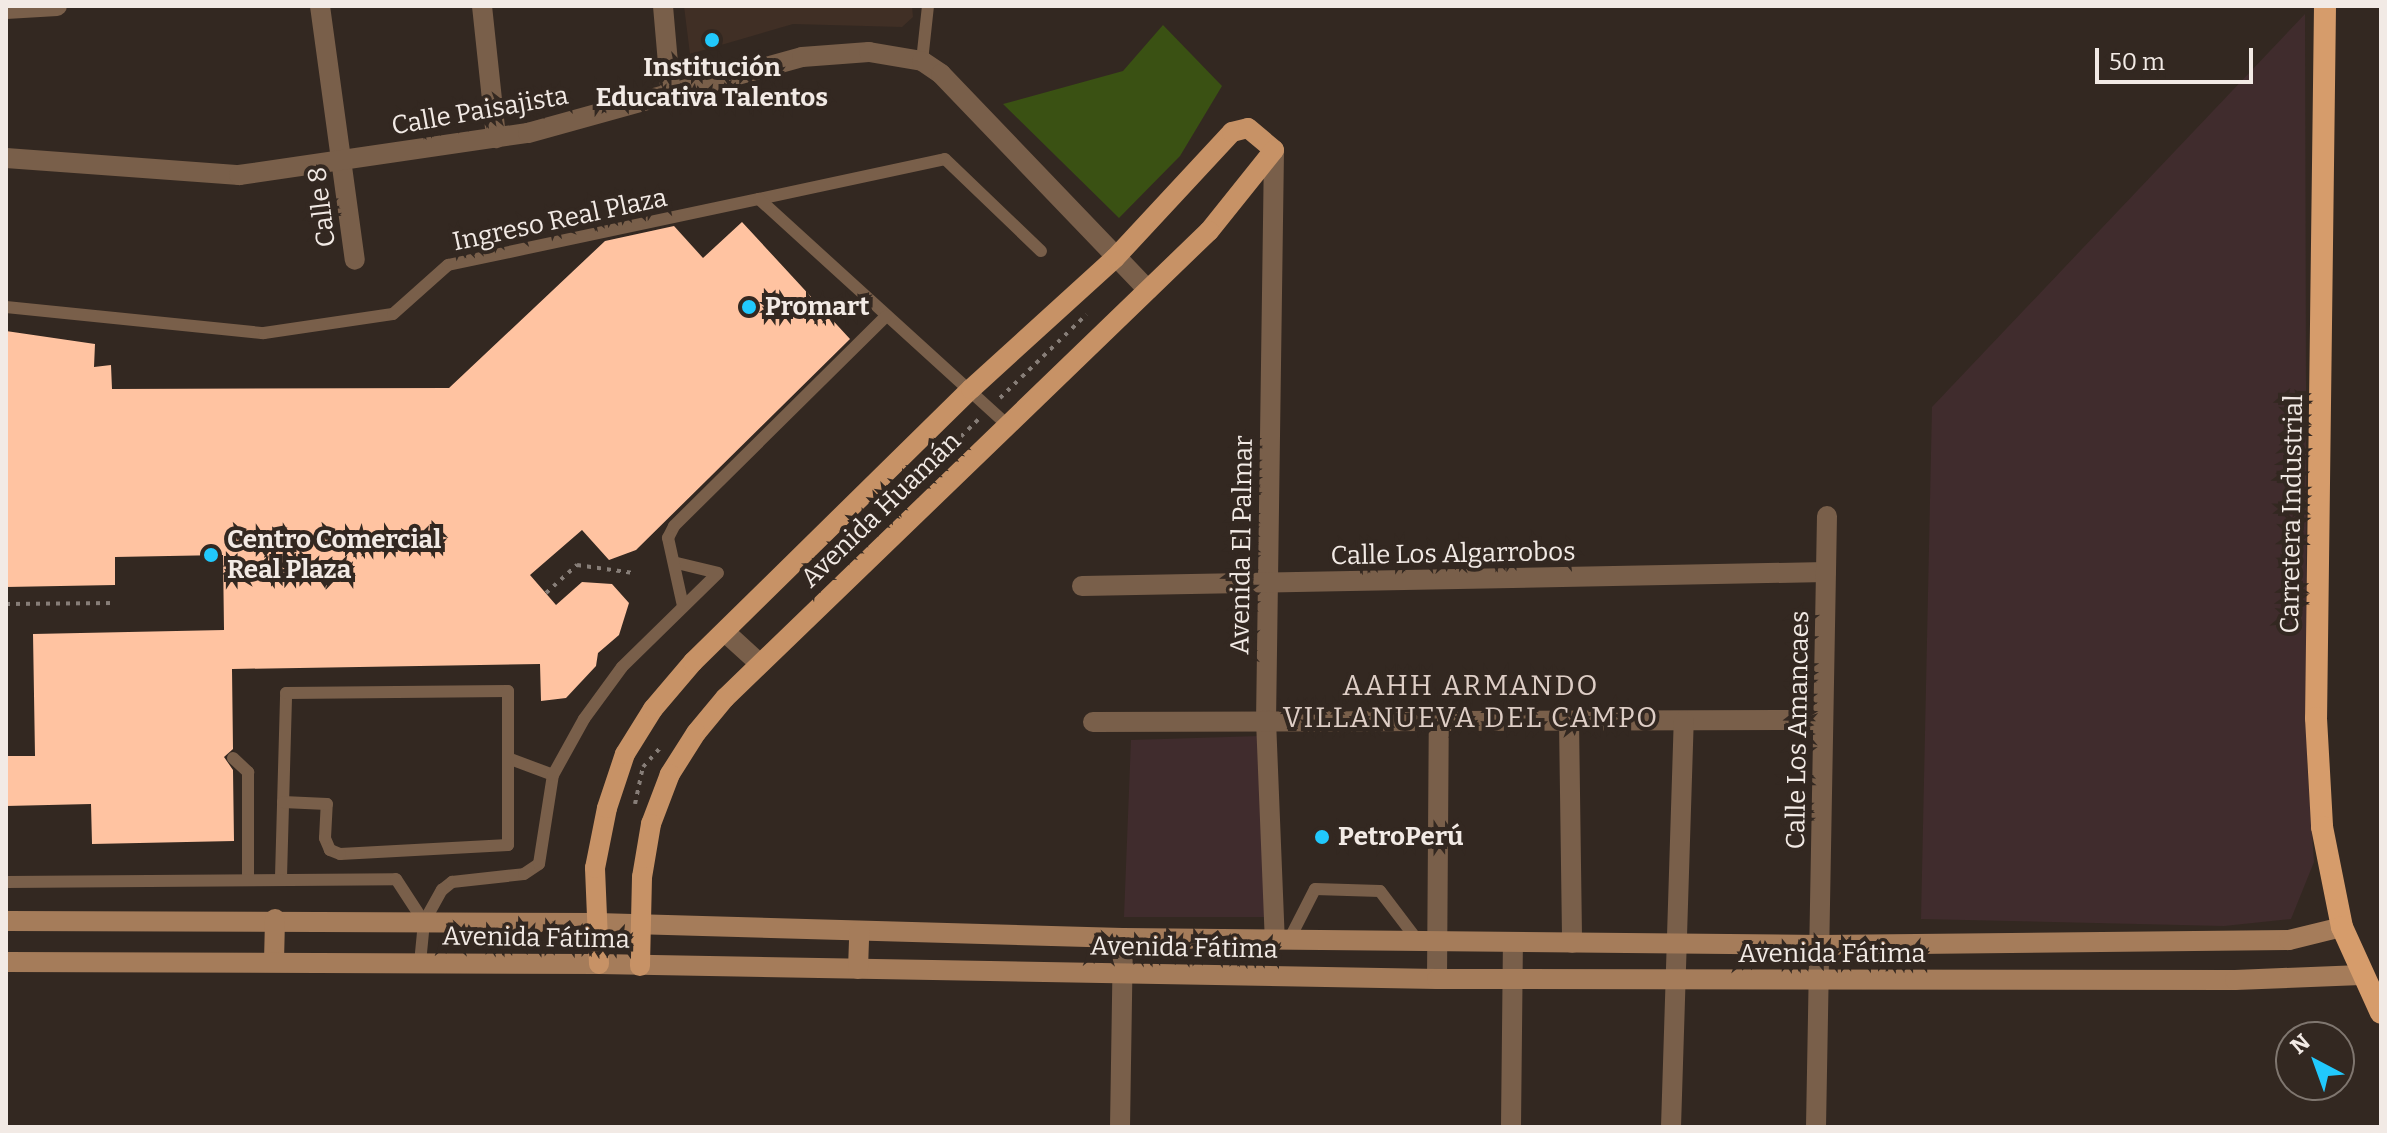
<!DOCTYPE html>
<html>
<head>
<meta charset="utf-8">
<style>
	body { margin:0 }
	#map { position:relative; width:2387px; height:1133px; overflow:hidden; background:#332821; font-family:Bitter,serif }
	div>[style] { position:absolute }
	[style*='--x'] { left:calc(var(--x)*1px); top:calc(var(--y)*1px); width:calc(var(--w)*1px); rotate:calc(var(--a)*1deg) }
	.commercial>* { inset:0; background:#402c2d }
	.built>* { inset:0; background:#402f25 }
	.green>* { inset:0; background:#3a5113 }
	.building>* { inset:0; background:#ffc3a1 }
	.path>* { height:4px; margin-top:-2px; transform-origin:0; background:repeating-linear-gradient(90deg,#877e78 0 4px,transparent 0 10px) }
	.service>* { height:12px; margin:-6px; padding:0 6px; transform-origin:6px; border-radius:6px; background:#795f4a }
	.minor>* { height:20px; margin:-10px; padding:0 10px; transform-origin:10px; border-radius:10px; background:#795f4a }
	.secondary>* { height:20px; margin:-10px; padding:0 10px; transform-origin:10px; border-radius:10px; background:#a57c5a }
	.primary>* { height:20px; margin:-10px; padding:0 10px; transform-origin:10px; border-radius:10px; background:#c79266 }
	.trunk>* { height:22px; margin:-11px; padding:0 11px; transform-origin:11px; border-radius:11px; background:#d69c6b }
	.dots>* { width:22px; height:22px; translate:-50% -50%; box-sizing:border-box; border:4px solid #332821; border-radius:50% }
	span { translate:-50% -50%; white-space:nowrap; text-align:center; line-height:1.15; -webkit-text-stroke:8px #332821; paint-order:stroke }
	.poi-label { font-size:26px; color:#f2eae5; font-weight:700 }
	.left { translate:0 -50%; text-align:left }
	.street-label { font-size:26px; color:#f2eae5 }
	.neighbourhood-label { font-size:28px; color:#decec6; letter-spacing:2px }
	.frame { position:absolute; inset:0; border:8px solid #f2eae5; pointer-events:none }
	.north { position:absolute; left:2275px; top:1021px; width:80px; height:80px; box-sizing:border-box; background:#332821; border:2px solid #7f766f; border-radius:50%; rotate:319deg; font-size:22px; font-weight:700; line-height:32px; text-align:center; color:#f2eae5 }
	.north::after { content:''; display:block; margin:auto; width:28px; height:36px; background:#21c9fd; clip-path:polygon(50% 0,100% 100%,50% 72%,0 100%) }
	.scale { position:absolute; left:2095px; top:48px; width:158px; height:36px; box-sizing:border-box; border:4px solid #f2eae5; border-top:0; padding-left:10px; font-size:24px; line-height:28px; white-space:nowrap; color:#f2eae5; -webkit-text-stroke:6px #332821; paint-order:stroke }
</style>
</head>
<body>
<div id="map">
	<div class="commercial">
		<i style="clip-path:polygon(2305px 14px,2307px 763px,2314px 862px,2291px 919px,2224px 926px,1921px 919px,1932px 407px)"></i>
		<i style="clip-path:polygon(1260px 736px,1265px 917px,1124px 917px,1131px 740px)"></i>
	</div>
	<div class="built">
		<i style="clip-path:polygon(684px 6px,912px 6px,913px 17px,902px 27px,793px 24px,690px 54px)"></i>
	</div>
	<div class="green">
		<i style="clip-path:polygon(1163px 25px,1222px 86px,1180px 156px,1119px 218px,1003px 104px,1123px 71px)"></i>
	</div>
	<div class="building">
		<i style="clip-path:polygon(742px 222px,850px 339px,636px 550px,609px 560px,582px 530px,530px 575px,556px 605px,582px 582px,612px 584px,629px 603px,619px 635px,598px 653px,596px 666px,566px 698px,541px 701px,540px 664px,232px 669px,233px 749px,224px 757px,233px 770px,234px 841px,92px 844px,91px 804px,6px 806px,6px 756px,35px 756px,33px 634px,224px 630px,223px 555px,115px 557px,115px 585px,6px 587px,6px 331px,95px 344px,94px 367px,111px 365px,112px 389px,449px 388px,605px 241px,674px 226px,703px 258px)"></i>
	</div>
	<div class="path">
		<i style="--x:1000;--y:398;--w:120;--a:-44"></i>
		<i style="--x:847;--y:549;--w:187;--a:-44.6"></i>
		<i style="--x:546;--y:593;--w:42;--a:-42.1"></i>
		<i style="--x:577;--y:565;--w:57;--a:8.1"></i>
		<i style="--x:6;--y:604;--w:110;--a:-0.5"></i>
		<i style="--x:6;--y:754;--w:2;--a:90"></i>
		<i style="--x:635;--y:804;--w:38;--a:-78"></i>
		<i style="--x:643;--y:767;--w:25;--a:-48"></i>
	</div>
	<div class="service">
		<i style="--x:922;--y:61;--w:55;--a:-83.8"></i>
		<i style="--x:759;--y:199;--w:190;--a:-12.1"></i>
		<i style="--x:945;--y:159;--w:133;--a:43.8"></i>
		<i style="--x:6;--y:307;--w:259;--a:5.8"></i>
		<i style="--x:264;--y:333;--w:130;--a:-8.4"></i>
		<i style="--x:393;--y:314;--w:74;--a:-41.7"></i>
		<i style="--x:448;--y:265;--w:318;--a:-12"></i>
		<i style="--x:759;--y:199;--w:334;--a:42.3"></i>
		<i style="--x:677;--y:563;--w:42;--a:13.7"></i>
		<i style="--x:683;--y:606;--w:70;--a:-102.4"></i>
		<i style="--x:668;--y:538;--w:13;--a:-63"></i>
		<i style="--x:674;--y:526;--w:298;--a:-44.7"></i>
		<i style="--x:233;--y:758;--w:21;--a:43"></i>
		<i style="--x:248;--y:772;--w:106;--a:90"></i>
		<i style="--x:508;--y:758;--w:48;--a:20.7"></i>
		<i style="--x:281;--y:877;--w:184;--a:-88.4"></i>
		<i style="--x:286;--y:693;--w:222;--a:-0.5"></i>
		<i style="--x:508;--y:691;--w:154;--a:90"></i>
		<i style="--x:508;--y:845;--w:168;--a:176.9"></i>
		<i style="--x:340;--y:854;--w:11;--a:-158"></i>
		<i style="--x:330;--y:850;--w:13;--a:-113"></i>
		<i style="--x:325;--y:838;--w:34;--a:-87"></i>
		<i style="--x:327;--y:804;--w:44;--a:-177.4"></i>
		<i style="--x:6;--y:882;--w:390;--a:-0.4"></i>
		<i style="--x:396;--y:879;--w:51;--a:56.9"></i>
		<i style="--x:1289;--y:940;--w:57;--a:-63"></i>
		<i style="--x:1315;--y:889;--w:65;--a:1.8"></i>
		<i style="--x:1380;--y:891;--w:63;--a:52.8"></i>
		<i style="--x:420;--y:963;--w:41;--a:-84.4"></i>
		<i style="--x:424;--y:922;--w:37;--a:-61"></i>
		<i style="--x:442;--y:890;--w:13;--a:-39"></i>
		<i style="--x:452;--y:882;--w:72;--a:-6.3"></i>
		<i style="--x:524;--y:874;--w:18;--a:-34"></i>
		<i style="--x:539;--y:864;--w:90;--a:-81.1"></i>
		<i style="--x:553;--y:775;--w:64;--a:-61"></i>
		<i style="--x:584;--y:719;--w:64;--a:-53.8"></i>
		<i style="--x:622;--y:667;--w:134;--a:-44.4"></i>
	</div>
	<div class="minor">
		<i style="--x:320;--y:6;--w:256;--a:82.2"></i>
		<i style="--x:482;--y:6;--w:133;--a:83.9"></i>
		<i style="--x:663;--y:6;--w:91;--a:85"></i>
		<i style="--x:6;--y:9;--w:51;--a:-3.4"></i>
		<i style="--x:1274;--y:150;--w:570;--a:90.8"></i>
		<i style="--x:1266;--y:720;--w:220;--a:87.7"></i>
		<i style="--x:6;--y:158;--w:234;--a:4.2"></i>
		<i style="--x:239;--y:175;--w:292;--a:-8.3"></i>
		<i style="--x:528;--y:133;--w:284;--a:-15.5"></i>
		<i style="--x:802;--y:57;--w:67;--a:-4.3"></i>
		<i style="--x:869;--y:52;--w:54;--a:9.6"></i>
		<i style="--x:922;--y:61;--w:23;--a:34"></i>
		<i style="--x:941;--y:74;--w:299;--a:46.2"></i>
		<i style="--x:1082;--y:586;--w:744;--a:-1.08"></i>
		<i style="--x:725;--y:632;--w:47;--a:42.4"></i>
		<i style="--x:1569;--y:721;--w:222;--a:89.2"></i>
		<i style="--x:1093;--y:722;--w:730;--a:-0.16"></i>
		<i style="--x:1437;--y:979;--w:257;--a:-89.6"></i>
		<i style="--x:1120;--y:1127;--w:189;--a:-89.1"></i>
		<i style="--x:1511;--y:1127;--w:185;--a:-89.4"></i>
		<i style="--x:1671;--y:1127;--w:406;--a:-88.2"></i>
		<i style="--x:1816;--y:1127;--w:611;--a:-88.97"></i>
	</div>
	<div class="secondary">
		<i style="--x:6;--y:921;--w:591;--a:0.19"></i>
		<i style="--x:597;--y:923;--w:526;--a:1.63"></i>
		<i style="--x:1123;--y:938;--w:698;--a:0.57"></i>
		<i style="--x:1821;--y:945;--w:468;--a:-0.6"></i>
		<i style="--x:2289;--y:940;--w:55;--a:-13.8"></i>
		<i style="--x:274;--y:961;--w:42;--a:-88.6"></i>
		<i style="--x:6;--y:962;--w:593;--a:0.19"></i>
		<i style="--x:599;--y:964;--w:838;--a:1.03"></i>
		<i style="--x:1437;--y:979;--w:798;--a:0.07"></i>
		<i style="--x:2235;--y:980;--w:126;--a:-2.3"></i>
		<i style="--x:858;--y:969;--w:38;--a:-88"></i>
	</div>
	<div class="primary">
		<i style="--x:599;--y:964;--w:96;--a:-92.4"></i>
		<i style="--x:595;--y:868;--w:61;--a:-78.7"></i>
		<i style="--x:607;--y:808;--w:57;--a:-71.6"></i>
		<i style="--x:625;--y:754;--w:53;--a:-58.1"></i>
		<i style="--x:653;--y:709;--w:62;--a:-49.6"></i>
		<i style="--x:693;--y:662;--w:390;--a:-44.5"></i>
		<i style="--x:971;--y:389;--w:195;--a:-42.3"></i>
		<i style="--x:1115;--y:258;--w:172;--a:-47.1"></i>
		<i style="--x:1232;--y:132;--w:16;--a:-14"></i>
		<i style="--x:1248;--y:128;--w:34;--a:40"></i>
		<i style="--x:1274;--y:150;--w:104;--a:128.7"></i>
		<i style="--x:1209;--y:231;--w:673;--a:136.02"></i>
		<i style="--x:725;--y:698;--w:45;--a:129.6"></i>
		<i style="--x:696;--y:733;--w:49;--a:122.4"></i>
		<i style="--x:670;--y:774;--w:53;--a:110.8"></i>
		<i style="--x:651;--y:824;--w:54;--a:99.6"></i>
		<i style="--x:642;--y:877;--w:89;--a:91.3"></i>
	</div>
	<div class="trunk">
		<i style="--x:2325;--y:6;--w:712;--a:90.72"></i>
		<i style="--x:2316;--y:718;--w:109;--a:86.8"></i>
		<i style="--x:2322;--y:827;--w:102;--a:78.7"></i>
		<i style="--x:2342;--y:927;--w:94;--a:65.6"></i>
	</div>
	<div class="dots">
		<i style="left:712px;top:40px;background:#21c9fd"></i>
		<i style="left:749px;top:307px;background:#21c9fd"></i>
		<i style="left:211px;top:555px;background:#21c9fd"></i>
		<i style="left:1322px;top:837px;background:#21c9fd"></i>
	</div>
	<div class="poi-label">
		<span style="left:712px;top:83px">Institución<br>Educativa Talentos</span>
		<span class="left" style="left:765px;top:307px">Promart</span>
		<span class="left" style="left:227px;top:555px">Centro Comercial<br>Real Plaza</span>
		<span class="left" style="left:1338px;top:837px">PetroPerú</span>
	</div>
	<div class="street-label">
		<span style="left:480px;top:111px;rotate:-10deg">Calle Paisajista</span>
		<span style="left:322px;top:207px;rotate:-97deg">Calle 8</span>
		<span style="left:560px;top:220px;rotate:-12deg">Ingreso Real Plaza</span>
		<span style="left:881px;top:510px;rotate:-44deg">Avenida Huamán</span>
		<span style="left:2292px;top:514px;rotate:-89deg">Carretera Industrial</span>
		<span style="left:1242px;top:545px;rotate:-89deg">Avenida El Palmar</span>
		<span style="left:1453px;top:554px;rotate:-1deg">Calle Los Algarrobos</span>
		<span style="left:1798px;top:730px;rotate:-89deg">Calle Los Amancaes</span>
		<span style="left:536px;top:938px;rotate:1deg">Avenida Fátima</span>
		<span style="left:1184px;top:948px;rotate:1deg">Avenida Fátima</span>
		<span style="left:1832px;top:954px">Avenida Fátima</span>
	</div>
	<div class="neighbourhood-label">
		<span style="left:1471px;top:702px">AAHH ARMANDO<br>VILLANUEVA DEL CAMPO</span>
	</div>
	<div class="frame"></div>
	<div class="north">N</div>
	<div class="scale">50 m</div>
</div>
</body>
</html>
